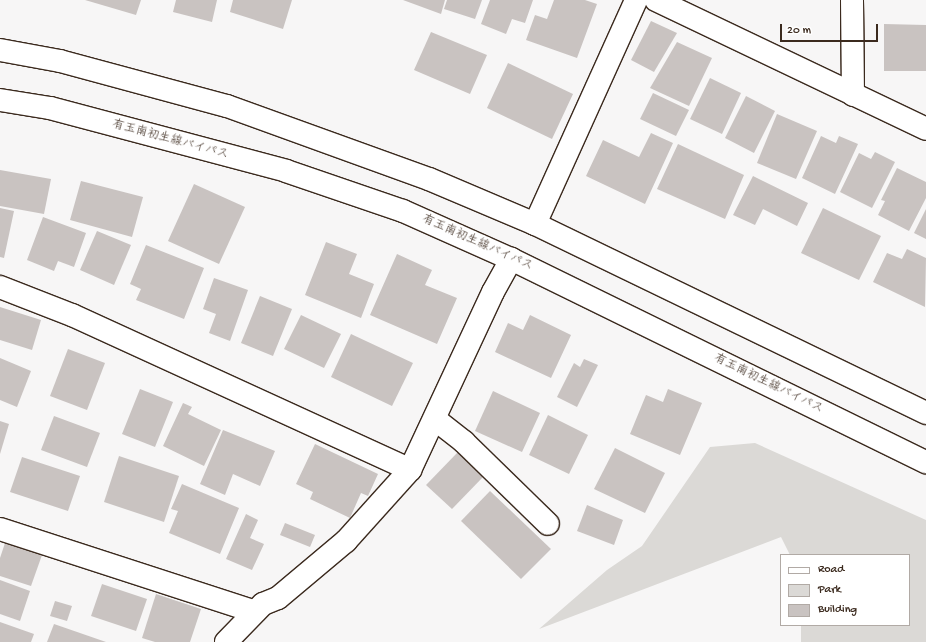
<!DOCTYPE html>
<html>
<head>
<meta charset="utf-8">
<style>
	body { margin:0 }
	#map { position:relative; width:926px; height:642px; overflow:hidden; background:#f7f6f6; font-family:"Gochi Hand","Klee One",sans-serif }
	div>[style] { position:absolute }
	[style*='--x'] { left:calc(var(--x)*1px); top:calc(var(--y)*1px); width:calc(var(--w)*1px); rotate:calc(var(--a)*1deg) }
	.green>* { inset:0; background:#dbd9d6 }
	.building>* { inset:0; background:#c9c3c1 }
	.roads { filter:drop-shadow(1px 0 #3b2a1e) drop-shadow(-1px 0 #3b2a1e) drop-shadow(0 1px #3b2a1e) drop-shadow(0 -1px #3b2a1e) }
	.street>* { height:22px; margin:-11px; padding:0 11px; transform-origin:11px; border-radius:11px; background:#fff }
	.secondary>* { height:22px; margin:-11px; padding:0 11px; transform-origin:11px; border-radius:11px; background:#fff }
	span { translate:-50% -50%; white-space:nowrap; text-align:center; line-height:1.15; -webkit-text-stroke:4px #fff; paint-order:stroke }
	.street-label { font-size:12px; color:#3b2a1e }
	.legend { position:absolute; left:780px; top:554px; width:130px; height:72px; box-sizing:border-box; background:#fff; border:1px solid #b1aaa5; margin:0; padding:5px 7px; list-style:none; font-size:12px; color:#3b2a1e }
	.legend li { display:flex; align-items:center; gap:8px; height:20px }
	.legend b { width:20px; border:1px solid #b1aaa5 }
	.scale { position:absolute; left:780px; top:24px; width:98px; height:18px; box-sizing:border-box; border:2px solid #3b2a1e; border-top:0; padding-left:5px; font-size:12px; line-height:14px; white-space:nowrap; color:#3b2a1e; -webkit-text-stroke:3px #fff; paint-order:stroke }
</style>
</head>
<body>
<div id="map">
	<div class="green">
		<i style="clip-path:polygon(755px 443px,926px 520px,926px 642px,801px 642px,801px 625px,909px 625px,909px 555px,790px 555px,781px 537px,539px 629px,607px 570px,642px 546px,710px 447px)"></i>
	</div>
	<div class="building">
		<i style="clip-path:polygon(85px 0,141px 0,136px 15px)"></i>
		<i style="clip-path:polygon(176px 0,217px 0,212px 22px,173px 12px)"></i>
		<i style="clip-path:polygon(233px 0,292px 0,283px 29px,230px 12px)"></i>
		<i style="clip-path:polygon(403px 0,445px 0,441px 14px)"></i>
		<i style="clip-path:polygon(447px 0,482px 0,475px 19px,444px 9px)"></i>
		<i style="clip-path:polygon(490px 0,533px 0,525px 23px,512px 19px,506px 34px,481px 24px)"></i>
		<i style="clip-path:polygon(554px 0,585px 0,597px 4px,577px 58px,526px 40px,535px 15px,547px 19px)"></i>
		<i style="clip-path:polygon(651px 21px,677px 33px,654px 72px,631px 60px)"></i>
		<i style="clip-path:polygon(884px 24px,926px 25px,926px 71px,884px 71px)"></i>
		<i style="clip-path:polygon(431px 32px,487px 55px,470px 94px,414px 70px)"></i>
		<i style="clip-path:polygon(677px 42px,712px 58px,689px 106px,650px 88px)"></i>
		<i style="clip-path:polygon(508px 63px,573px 94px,552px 139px,487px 108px)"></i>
		<i style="clip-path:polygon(710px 78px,741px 93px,722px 134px,690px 119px)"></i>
		<i style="clip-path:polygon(653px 93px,689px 110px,676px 136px,640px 119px)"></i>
		<i style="clip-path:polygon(746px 96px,775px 111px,754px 153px,725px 138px)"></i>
		<i style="clip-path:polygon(777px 114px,817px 131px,796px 179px,757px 163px)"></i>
		<i style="clip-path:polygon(651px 133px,673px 143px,645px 204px,586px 176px,603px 140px,639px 157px)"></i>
		<i style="clip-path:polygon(821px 136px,836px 143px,839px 136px,858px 144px,835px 194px,802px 178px)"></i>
		<i style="clip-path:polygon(678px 144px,744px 175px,725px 219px,657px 189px)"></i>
		<i style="clip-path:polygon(875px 152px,895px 162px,872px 208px,840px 192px,859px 153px,871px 159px)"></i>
		<i style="clip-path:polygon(897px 168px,926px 182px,926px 198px,909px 231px,878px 215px,885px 201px,881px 200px)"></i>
		<i style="clip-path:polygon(0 170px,51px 179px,44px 214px,0 206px)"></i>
		<i style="clip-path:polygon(753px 176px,808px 203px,797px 226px,763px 209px,755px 225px,733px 215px)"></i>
		<i style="clip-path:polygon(81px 181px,143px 197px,132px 237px,70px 220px)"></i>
		<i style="clip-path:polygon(194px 184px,245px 207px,219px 264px,168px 241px)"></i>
		<i style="clip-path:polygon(0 208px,14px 211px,4px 258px,0 257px)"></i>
		<i style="clip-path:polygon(823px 208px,881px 236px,859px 280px,801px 253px)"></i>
		<i style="clip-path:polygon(926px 209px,926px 239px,914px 233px)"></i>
		<i style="clip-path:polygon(43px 217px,86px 233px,74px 267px,58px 261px,54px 271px,27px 260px)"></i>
		<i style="clip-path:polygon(97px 231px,131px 245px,114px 285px,80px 270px)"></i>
		<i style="clip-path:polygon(326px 242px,357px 254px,349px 274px,374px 284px,361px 318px,305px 295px)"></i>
		<i style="clip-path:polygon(146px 245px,204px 268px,184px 319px,136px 300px,141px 289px,130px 284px)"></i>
		<i style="clip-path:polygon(907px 249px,926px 258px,925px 307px,873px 282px,887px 253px,902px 259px)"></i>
		<i style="clip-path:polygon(397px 254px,432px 270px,425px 285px,457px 298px,437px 344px,370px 315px)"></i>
		<i style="clip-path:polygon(214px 278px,248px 290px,230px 341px,209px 333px,216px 314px,203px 309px)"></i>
		<i style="clip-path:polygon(260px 296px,292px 309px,273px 356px,241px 343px)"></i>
		<i style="clip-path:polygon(0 307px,41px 320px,32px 350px,0 340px)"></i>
		<i style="clip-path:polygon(301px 315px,341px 334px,324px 368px,284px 349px)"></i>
		<i style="clip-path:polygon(530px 315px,571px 335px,551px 378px,495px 352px,508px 323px,523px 330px)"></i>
		<i style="clip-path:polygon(351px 334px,413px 363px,392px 406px,331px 377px)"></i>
		<i style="clip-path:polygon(68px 349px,105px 363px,87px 410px,50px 396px)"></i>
		<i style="clip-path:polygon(0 358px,31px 371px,17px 407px,0 400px)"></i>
		<i style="clip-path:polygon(584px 359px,598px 365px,577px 407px,557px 397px,574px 363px,580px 367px)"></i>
		<i style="clip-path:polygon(140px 389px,173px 402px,155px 447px,122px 434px)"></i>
		<i style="clip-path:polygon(668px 389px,702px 403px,680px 455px,630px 434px,646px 395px,663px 402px)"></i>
		<i style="clip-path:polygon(493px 391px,540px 413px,522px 452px,475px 431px)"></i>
		<i style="clip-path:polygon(183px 403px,192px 407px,188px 414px,221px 430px,204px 466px,163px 446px)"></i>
		<i style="clip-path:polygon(548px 415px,588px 435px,569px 474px,529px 455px)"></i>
		<i style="clip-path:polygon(54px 416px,100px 433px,87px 467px,41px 450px)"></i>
		<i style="clip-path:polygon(0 421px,9px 424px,0 454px)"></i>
		<i style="clip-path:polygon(223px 430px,275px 451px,260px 486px,233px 474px,225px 495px,200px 484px)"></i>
		<i style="clip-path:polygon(315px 444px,378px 474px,368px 496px,361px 493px,350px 518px,310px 499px,313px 492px,296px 484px)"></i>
		<i style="clip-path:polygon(615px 448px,665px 473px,645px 513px,594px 489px)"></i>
		<i style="clip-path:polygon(458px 452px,483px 477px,452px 509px,426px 485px)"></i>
		<i style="clip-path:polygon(119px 456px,179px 476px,164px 522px,104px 502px)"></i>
		<i style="clip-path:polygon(22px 457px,80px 476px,68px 511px,10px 492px)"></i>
		<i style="clip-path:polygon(182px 484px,239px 508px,220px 554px,169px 533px,178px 511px,171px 509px)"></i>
		<i style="clip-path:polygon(490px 491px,551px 549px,521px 579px,461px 521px)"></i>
		<i style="clip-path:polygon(587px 505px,623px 520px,614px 545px,577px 531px)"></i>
		<i style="clip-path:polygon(246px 514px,258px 520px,250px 538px,264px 544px,252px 570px,226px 559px)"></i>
		<i style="clip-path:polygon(285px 523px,315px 535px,310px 547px,280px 535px)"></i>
		<i style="clip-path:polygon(5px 543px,42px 555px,31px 586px,0 576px,0 558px)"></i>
		<i style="clip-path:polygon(0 580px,30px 591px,20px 621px,0 614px)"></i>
		<i style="clip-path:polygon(102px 584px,147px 599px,136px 631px,91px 616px)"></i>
		<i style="clip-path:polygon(156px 594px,201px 609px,190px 642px,155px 642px,142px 638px)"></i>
		<i style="clip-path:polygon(55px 601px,72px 606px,67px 621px,50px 616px)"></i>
		<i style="clip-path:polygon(0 622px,34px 634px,31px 642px,0 642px)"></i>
		<i style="clip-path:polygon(54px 624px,106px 642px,47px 642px)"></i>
	</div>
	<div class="roads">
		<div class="street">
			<i style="--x:656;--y:0;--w:299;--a:25.5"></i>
			<i style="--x:852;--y:0;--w:95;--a:89.4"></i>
			<i style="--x:535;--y:224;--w:246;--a:-65.7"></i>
			<i style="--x:0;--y:287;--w:77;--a:21.3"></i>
			<i style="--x:72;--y:315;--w:372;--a:24.6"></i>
			<i style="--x:436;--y:420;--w:36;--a:38"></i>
			<i style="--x:464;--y:442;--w:117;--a:44.3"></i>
			<i style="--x:0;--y:529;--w:268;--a:18"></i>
			<i style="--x:226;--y:642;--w:53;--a:-45.8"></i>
			<i style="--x:263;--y:604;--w:16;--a:-22"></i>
			<i style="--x:278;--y:598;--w:89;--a:-40"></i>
			<i style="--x:346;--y:541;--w:96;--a:-48"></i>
			<i style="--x:410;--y:470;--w:196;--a:-65"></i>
			<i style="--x:493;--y:292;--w:38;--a:-61"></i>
		</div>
		<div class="secondary">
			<i style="--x:0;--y:50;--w:61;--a:10.4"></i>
			<i style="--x:60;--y:61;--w:173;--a:15.1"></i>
			<i style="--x:227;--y:106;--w:215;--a:19.9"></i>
			<i style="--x:429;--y:179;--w:115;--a:23"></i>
			<i style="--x:535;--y:224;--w:434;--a:25.8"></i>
			<i style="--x:0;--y:100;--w:51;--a:9.1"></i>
			<i style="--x:50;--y:108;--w:244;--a:14.9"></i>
			<i style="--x:286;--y:171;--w:124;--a:18.9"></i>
			<i style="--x:403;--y:211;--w:118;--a:24"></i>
			<i style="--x:511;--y:259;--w:462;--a:26.1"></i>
		</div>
	</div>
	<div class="street-label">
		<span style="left:170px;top:141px;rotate:15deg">有玉南初生線バイパス</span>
		<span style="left:477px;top:244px;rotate:24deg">有玉南初生線バイパス</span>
		<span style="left:768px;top:385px;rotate:26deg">有玉南初生線バイパス</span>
	</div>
	<ul class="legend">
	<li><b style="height:5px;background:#fff"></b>Road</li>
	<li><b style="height:11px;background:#dbd9d6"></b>Park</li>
	<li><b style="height:11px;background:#c9c3c1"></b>Building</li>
	</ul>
	<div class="scale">20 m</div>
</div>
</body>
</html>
